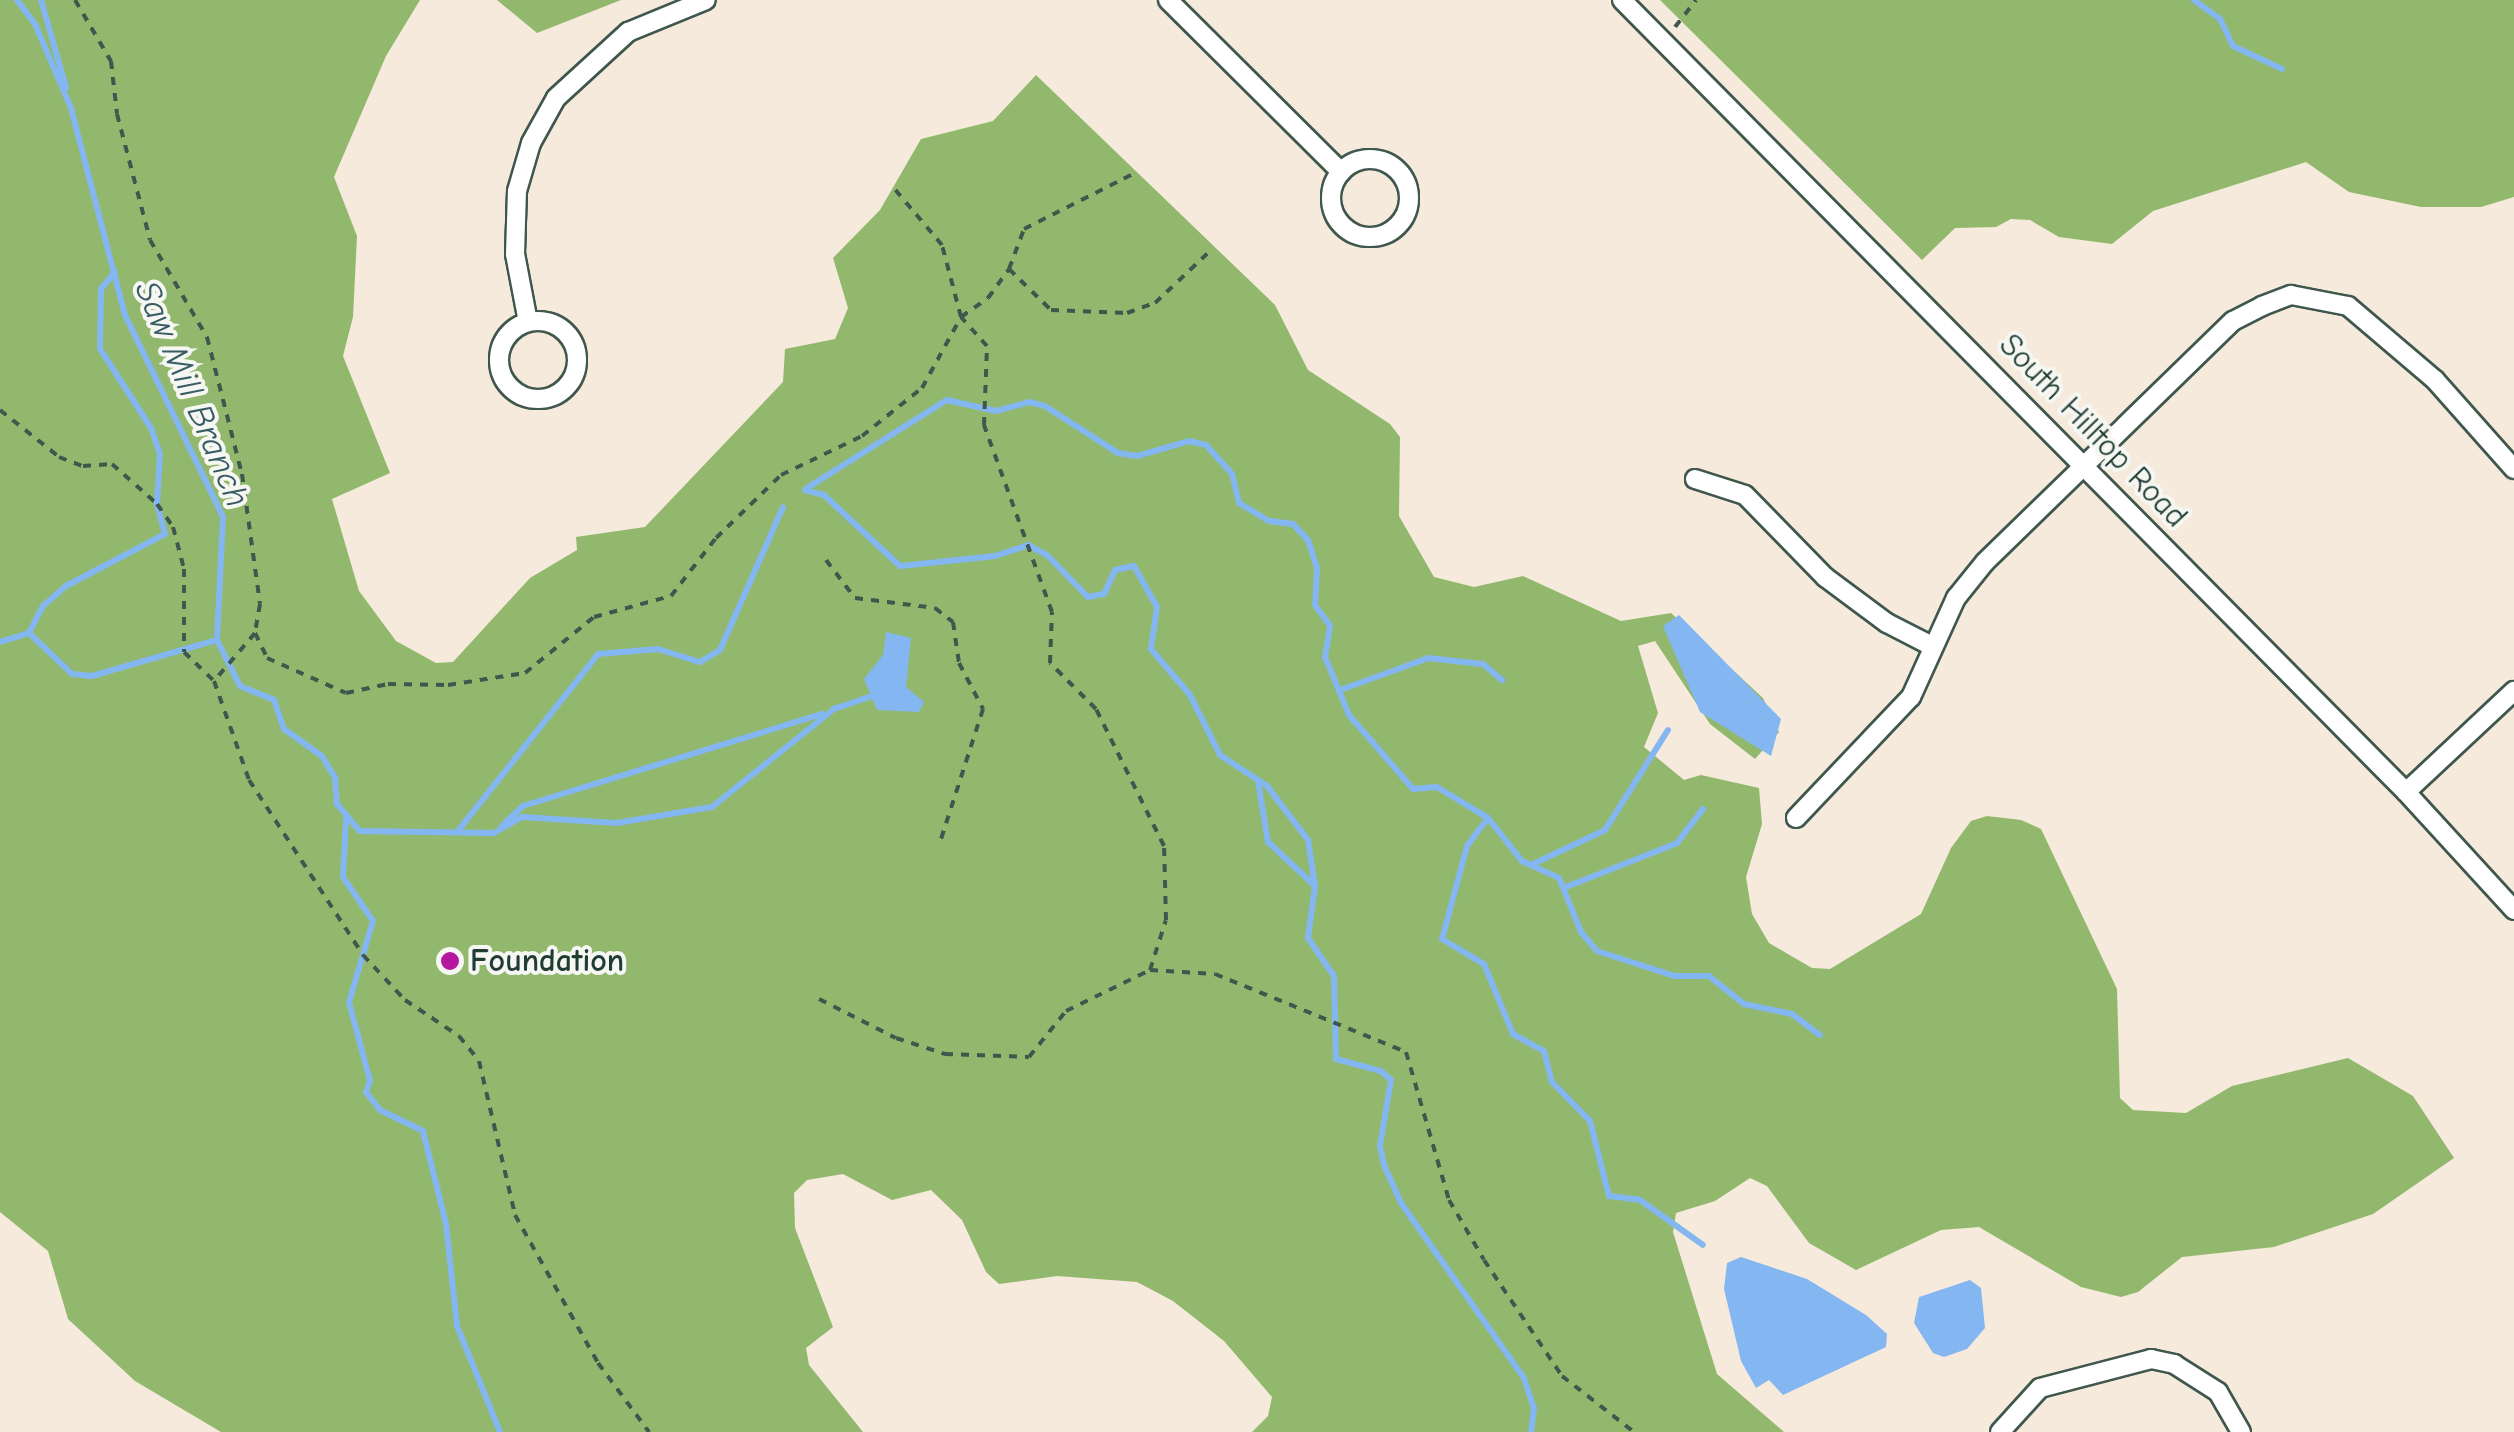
<!DOCTYPE html>
<html>
<head>
<meta charset="utf-8">
<style>
	body { margin:0 }
	#map { position:relative; width:2514px; height:1432px; overflow:hidden; background:#f5eadb; font-family:"Comic Neue",sans-serif }
	div>[style] { position:absolute }
	[style*='--x'] { left:calc(var(--x)*1px); top:calc(var(--y)*1px); width:calc(var(--w)*1px); rotate:calc(var(--a)*1deg) }
	.forest>* { inset:0; background:#92b86d }
	.water>* { inset:0; background:#84b7f1 }
	.stream>* { height:6px; margin:-3px; padding:0 3px; transform-origin:3px; border-radius:3px; background:#84b7f1 }
	.path>* { height:4px; margin-top:-2px; transform-origin:0; background:repeating-linear-gradient(90deg,#3f574d 0 8px,transparent 0 16px) }
	.roads { filter:drop-shadow(2px 0 #3f574d) drop-shadow(-2px 0 #3f574d) drop-shadow(0 2px #3f574d) drop-shadow(0 -2px #3f574d) }
	.minor>* { height:18px; margin:-9px; padding:0 9px; transform-origin:9px; border-radius:9px; background:#fff }
	.minor>.ring { margin:-9px; padding:0; box-sizing:content-box; background:none; border:18px solid #fff; border-radius:50% }
	.dots>* { width:28px; height:28px; translate:-50% -50%; box-sizing:border-box; border:5px solid #f6f6f2; border-radius:50% }
	span { translate:-50% -50%; white-space:nowrap; text-align:center; line-height:1.15; -webkit-text-stroke:8px #f6f6f2; paint-order:stroke }
	.street-label { font-size:32px; color:#1f3d34 }
	.poi-label { font-size:32px; color:#1f3d34; font-weight:700 }
	.left { translate:0 -50%; text-align:left }
	.water-label { font-size:35px; color:#385c63; font-style:italic }
</style>
</head>
<body>
<div id="map">
	<div class="forest">
		<i style="clip-path:polygon(0 0,420px 0,386px 56px,334px 177px,357px 236px,353px 317px,343px 356px,390px 473px,332px 499px,359px 591px,396px 641px,436px 663px,453px 662px,530px 578px,577px 550px,576px 537px,645px 527px,783px 382px,785px 349px,835px 339px,848px 308px,833px 258px,880px 210px,921px 139px,993px 121px,1036px 75px,1275px 305px,1308px 370px,1390px 424px,1400px 437px,1399px 516px,1434px 577px,1474px 587px,1523px 576px,1621px 621px,1671px 613px,1763px 698px,1779px 732px,1755px 759px,1710px 724px,1655px 641px,1638px 646px,1658px 713px,1644px 747px,1684px 780px,1701px 775px,1759px 788px,1762px 824px,1746px 877px,1752px 914px,1769px 943px,1812px 968px,1830px 969px,1921px 914px,1951px 848px,1971px 821px,1987px 816px,2021px 820px,2041px 829px,2117px 989px,2120px 1098px,2133px 1110px,2186px 1113px,2232px 1086px,2348px 1058px,2413px 1096px,2454px 1158px,2373px 1214px,2274px 1247px,2182px 1257px,2138px 1292px,2121px 1297px,2081px 1287px,1979px 1227px,1941px 1230px,1856px 1270px,1809px 1243px,1767px 1186px,1750px 1178px,1715px 1201px,1676px 1213px,1673px 1232px,1717px 1374px,1784px 1432px,1252px 1432px,1268px 1416px,1272px 1397px,1224px 1341px,1173px 1301px,1137px 1282px,1057px 1276px,999px 1284px,986px 1272px,962px 1220px,931px 1190px,892px 1200px,843px 1174px,807px 1180px,794px 1193px,795px 1228px,833px 1327px,806px 1348px,809px 1365px,863px 1432px,221px 1432px,135px 1381px,68px 1319px,48px 1251px,0 1212px)"></i>
		<i style="clip-path:polygon(497px 0,621px 0,537px 33px)"></i>
		<i style="clip-path:polygon(1660px 0,2514px 0,2514px 197px,2481px 207px,2421px 207px,2349px 192px,2306px 162px,2153px 211px,2112px 244px,2059px 237px,2030px 220px,2011px 219px,1996px 227px,1955px 228px,1922px 260px)"></i>
	</div>
	<div class="water">
		<i style="clip-path:polygon(1679px 615px,1781px 719px,1771px 756px,1700px 712px,1663px 626px)"></i>
		<i style="clip-path:polygon(886px 632px,911px 638px,906px 687px,924px 702px,919px 712px,877px 710px,864px 679px,883px 655px)"></i>
		<i style="clip-path:polygon(1741px 1257px,1807px 1279px,1866px 1315px,1887px 1334px,1886px 1347px,1783px 1395px,1769px 1380px,1756px 1388px,1741px 1361px,1724px 1289px,1727px 1263px)"></i>
		<i style="clip-path:polygon(1970px 1280px,1981px 1288px,1985px 1328px,1967px 1349px,1944px 1357px,1933px 1353px,1914px 1323px,1919px 1297px)"></i>
	</div>
	<div class="stream">
		<i style="--x:17;--y:0;--w:30;--a:53"></i>
		<i style="--x:35;--y:24;--w:91;--a:66.8"></i>
		<i style="--x:71;--y:108;--w:214;--a:75.4"></i>
		<i style="--x:125;--y:315;--w:225;--a:64.1"></i>
		<i style="--x:223;--y:517;--w:123;--a:92.8"></i>
		<i style="--x:217;--y:640;--w:51;--a:63.4"></i>
		<i style="--x:240;--y:686;--w:37;--a:22"></i>
		<i style="--x:274;--y:700;--w:31;--a:71"></i>
		<i style="--x:284;--y:729;--w:47;--a:35.4"></i>
		<i style="--x:322;--y:756;--w:26;--a:59"></i>
		<i style="--x:335;--y:778;--w:26;--a:86"></i>
		<i style="--x:337;--y:804;--w:35;--a:50"></i>
		<i style="--x:360;--y:831;--w:134;--a:0.9"></i>
		<i style="--x:494;--y:833;--w:32;--a:-30"></i>
		<i style="--x:522;--y:817;--w:95;--a:3.6"></i>
		<i style="--x:617;--y:823;--w:96;--a:-9.6"></i>
		<i style="--x:712;--y:807;--w:158;--a:-38.8"></i>
		<i style="--x:41;--y:0;--w:91;--a:74"></i>
		<i style="--x:2194;--y:0;--w:32;--a:36"></i>
		<i style="--x:2220;--y:19;--w:30;--a:64"></i>
		<i style="--x:2233;--y:46;--w:54;--a:25.1"></i>
		<i style="--x:807;--y:488;--w:165;--a:-32.2"></i>
		<i style="--x:947;--y:400;--w:50;--a:12.7"></i>
		<i style="--x:996;--y:411;--w:34;--a:-15"></i>
		<i style="--x:1029;--y:402;--w:16;--a:14"></i>
		<i style="--x:1045;--y:406;--w:87;--a:32.8"></i>
		<i style="--x:1118;--y:453;--w:19;--a:9"></i>
		<i style="--x:1137;--y:456;--w:54;--a:-16.1"></i>
		<i style="--x:1189;--y:441;--w:17;--a:13"></i>
		<i style="--x:1206;--y:445;--w:39;--a:48"></i>
		<i style="--x:1232;--y:474;--w:30;--a:76"></i>
		<i style="--x:1239;--y:503;--w:35;--a:31"></i>
		<i style="--x:1269;--y:521;--w:24;--a:7"></i>
		<i style="--x:1293;--y:524;--w:22;--a:47"></i>
		<i style="--x:1308;--y:540;--w:29;--a:72"></i>
		<i style="--x:1317;--y:568;--w:37;--a:93"></i>
		<i style="--x:1315;--y:605;--w:26;--a:54"></i>
		<i style="--x:1330;--y:626;--w:31;--a:99"></i>
		<i style="--x:1325;--y:657;--w:63;--a:67.5"></i>
		<i style="--x:1349;--y:715;--w:98;--a:49.1"></i>
		<i style="--x:1413;--y:789;--w:24;--a:-5"></i>
		<i style="--x:1437;--y:787;--w:60;--a:31.3"></i>
		<i style="--x:1488;--y:818;--w:55;--a:51.7"></i>
		<i style="--x:1522;--y:861;--w:41;--a:24.7"></i>
		<i style="--x:1559;--y:878;--w:58;--a:67.8"></i>
		<i style="--x:1581;--y:932;--w:25;--a:50"></i>
		<i style="--x:1597;--y:951;--w:82;--a:17.8"></i>
		<i style="--x:1675;--y:976;--w:34;--a:0"></i>
		<i style="--x:1709;--y:976;--w:45;--a:38.7"></i>
		<i style="--x:1744;--y:1004;--w:49;--a:11.8"></i>
		<i style="--x:1792;--y:1014;--w:35;--a:37"></i>
		<i style="--x:805;--y:490;--w:20;--a:15"></i>
		<i style="--x:824;--y:495;--w:104;--a:43.1"></i>
		<i style="--x:900;--y:566;--w:96;--a:-6"></i>
		<i style="--x:995;--y:556;--w:35;--a:-18"></i>
		<i style="--x:1028;--y:545;--w:21;--a:28"></i>
		<i style="--x:1047;--y:555;--w:59;--a:45.7"></i>
		<i style="--x:1088;--y:597;--w:16;--a:-11"></i>
		<i style="--x:1104;--y:594;--w:26;--a:-65"></i>
		<i style="--x:1115;--y:570;--w:19;--a:-12"></i>
		<i style="--x:1134;--y:566;--w:47;--a:60.7"></i>
		<i style="--x:1157;--y:607;--w:42;--a:98.1"></i>
		<i style="--x:1151;--y:649;--w:60;--a:49.7"></i>
		<i style="--x:1190;--y:695;--w:67;--a:63.4"></i>
		<i style="--x:1220;--y:755;--w:56;--a:33.4"></i>
		<i style="--x:1267;--y:786;--w:68;--a:52.8"></i>
		<i style="--x:1308;--y:840;--w:47;--a:81.3"></i>
		<i style="--x:1315;--y:886;--w:52;--a:97.7"></i>
		<i style="--x:1308;--y:938;--w:46;--a:55.6"></i>
		<i style="--x:1334;--y:976;--w:83;--a:88.6"></i>
		<i style="--x:1336;--y:1059;--w:47;--a:14.9"></i>
		<i style="--x:1381;--y:1071;--w:13;--a:42"></i>
		<i style="--x:1391;--y:1080;--w:67;--a:99.5"></i>
		<i style="--x:1380;--y:1146;--w:19;--a:78"></i>
		<i style="--x:1384;--y:1165;--w:42;--a:65.9"></i>
		<i style="--x:1401;--y:1203;--w:214;--a:54.9"></i>
		<i style="--x:1524;--y:1378;--w:32;--a:72"></i>
		<i style="--x:1534;--y:1408;--w:24;--a:97"></i>
		<i style="--x:29;--y:633;--w:59;--a:43.6"></i>
		<i style="--x:72;--y:674;--w:20;--a:6"></i>
		<i style="--x:92;--y:676;--w:130;--a:-16.1"></i>
		<i style="--x:0;--y:642;--w:30;--a:-17"></i>
		<i style="--x:29;--y:633;--w:30;--a:-63"></i>
		<i style="--x:43;--y:606;--w:30;--a:-41"></i>
		<i style="--x:66;--y:586;--w:112;--a:-27.7"></i>
		<i style="--x:165;--y:534;--w:31;--a:-105"></i>
		<i style="--x:157;--y:504;--w:50;--a:-86.6"></i>
		<i style="--x:160;--y:454;--w:28;--a:-109"></i>
		<i style="--x:151;--y:428;--w:94;--a:-122.8"></i>
		<i style="--x:100;--y:349;--w:60;--a:-89"></i>
		<i style="--x:101;--y:289;--w:22;--a:-51"></i>
		<i style="--x:1343;--y:689;--w:90;--a:-20"></i>
		<i style="--x:1428;--y:658;--w:55;--a:6.2"></i>
		<i style="--x:1483;--y:664;--w:25;--a:40"></i>
		<i style="--x:834;--y:709;--w:40;--a:-18.9"></i>
		<i style="--x:1258;--y:781;--w:62;--a:80.7"></i>
		<i style="--x:1268;--y:842;--w:63;--a:43.1"></i>
		<i style="--x:1488;--y:818;--w:35;--a:127"></i>
		<i style="--x:1467;--y:846;--w:96;--a:105"></i>
		<i style="--x:1442;--y:939;--w:49;--a:30.8"></i>
		<i style="--x:1484;--y:964;--w:76;--a:67.5"></i>
		<i style="--x:1513;--y:1034;--w:35;--a:29"></i>
		<i style="--x:1544;--y:1051;--w:32;--a:76"></i>
		<i style="--x:1552;--y:1082;--w:54;--a:45.7"></i>
		<i style="--x:1590;--y:1121;--w:77;--a:75.8"></i>
		<i style="--x:1609;--y:1196;--w:31;--a:7"></i>
		<i style="--x:1640;--y:1200;--w:77;--a:35.5"></i>
		<i style="--x:346;--y:819;--w:58;--a:93"></i>
		<i style="--x:343;--y:877;--w:53;--a:55.7"></i>
		<i style="--x:373;--y:921;--w:84;--a:106.5"></i>
		<i style="--x:349;--y:1002;--w:82;--a:75.1"></i>
		<i style="--x:370;--y:1081;--w:12;--a:110"></i>
		<i style="--x:366;--y:1092;--w:23;--a:52"></i>
		<i style="--x:380;--y:1110;--w:48;--a:26"></i>
		<i style="--x:423;--y:1131;--w:96;--a:76.1"></i>
		<i style="--x:446;--y:1224;--w:103;--a:83.8"></i>
		<i style="--x:457;--y:1326;--w:114;--a:67.9"></i>
		<i style="--x:502;--y:826;--w:29;--a:-44"></i>
		<i style="--x:523;--y:806;--w:313;--a:-17.1"></i>
		<i style="--x:457;--y:832;--w:227;--a:-51.6"></i>
		<i style="--x:598;--y:654;--w:60;--a:-4.8"></i>
		<i style="--x:658;--y:649;--w:44;--a:17.2"></i>
		<i style="--x:700;--y:662;--w:23;--a:-31"></i>
		<i style="--x:720;--y:650;--w:156;--a:-66.2"></i>
		<i style="--x:1531;--y:865;--w:82;--a:-25.3"></i>
		<i style="--x:1605;--y:830;--w:118;--a:-57.8"></i>
		<i style="--x:1566;--y:887;--w:119;--a:-21.6"></i>
		<i style="--x:1677;--y:843;--w:43;--a:-52.6"></i>
	</div>
	<div class="path">
		<i style="--x:75;--y:0;--w:71;--a:59.5"></i>
		<i style="--x:111;--y:61;--w:53;--a:83.5"></i>
		<i style="--x:117;--y:114;--w:130;--a:75.3"></i>
		<i style="--x:150;--y:240;--w:113;--a:59.6"></i>
		<i style="--x:207;--y:337;--w:141;--a:75.7"></i>
		<i style="--x:242;--y:474;--w:131;--a:82.1"></i>
		<i style="--x:260;--y:604;--w:29;--a:100"></i>
		<i style="--x:255;--y:633;--w:63;--a:130.5"></i>
		<i style="--x:214;--y:681;--w:105;--a:70.5"></i>
		<i style="--x:249;--y:780;--w:209;--a:56.9"></i>
		<i style="--x:363;--y:955;--w:62;--a:47"></i>
		<i style="--x:405;--y:1000;--w:65;--a:33.7"></i>
		<i style="--x:459;--y:1036;--w:32;--a:51"></i>
		<i style="--x:479;--y:1061;--w:158;--a:76.8"></i>
		<i style="--x:515;--y:1215;--w:170;--a:60.7"></i>
		<i style="--x:598;--y:1363;--w:86;--a:53.5"></i>
		<i style="--x:1675;--y:27;--w:34;--a:-52"></i>
		<i style="--x:1009;--y:269;--w:43;--a:-69.4"></i>
		<i style="--x:1024;--y:229;--w:122;--a:-26.8"></i>
		<i style="--x:0;--y:410;--w:75;--a:38.5"></i>
		<i style="--x:59;--y:457;--w:26;--a:21"></i>
		<i style="--x:83;--y:466;--w:29;--a:-4"></i>
		<i style="--x:112;--y:464;--w:60;--a:41.6"></i>
		<i style="--x:157;--y:504;--w:28;--a:55"></i>
		<i style="--x:173;--y:527;--w:43;--a:75.3"></i>
		<i style="--x:184;--y:569;--w:83;--a:90"></i>
		<i style="--x:184;--y:652;--w:42;--a:44"></i>
		<i style="--x:826;--y:560;--w:48;--a:52.7"></i>
		<i style="--x:855;--y:598;--w:81;--a:7.1"></i>
		<i style="--x:935;--y:608;--w:23;--a:38"></i>
		<i style="--x:953;--y:622;--w:41;--a:81.7"></i>
		<i style="--x:959;--y:663;--w:52;--a:62.4"></i>
		<i style="--x:983;--y:709;--w:137;--a:107.9"></i>
		<i style="--x:255;--y:633;--w:28;--a:64"></i>
		<i style="--x:267;--y:658;--w:86;--a:23.9"></i>
		<i style="--x:346;--y:693;--w:43;--a:-12.1"></i>
		<i style="--x:388;--y:684;--w:60;--a:1"></i>
		<i style="--x:448;--y:685;--w:78;--a:-8.9"></i>
		<i style="--x:525;--y:673;--w:89;--a:-39.1"></i>
		<i style="--x:594;--y:617;--w:80;--a:-15.3"></i>
		<i style="--x:671;--y:596;--w:73;--a:-52.2"></i>
		<i style="--x:716;--y:538;--w:91;--a:-44.1"></i>
		<i style="--x:781;--y:475;--w:90;--a:-25.7"></i>
		<i style="--x:862;--y:436;--w:77;--a:-38.7"></i>
		<i style="--x:922;--y:388;--w:81;--a:-61.2"></i>
		<i style="--x:961;--y:317;--w:74;--a:-104.8"></i>
		<i style="--x:942;--y:245;--w:76;--a:-130.2"></i>
		<i style="--x:1150;--y:970;--w:52;--a:-72.3"></i>
		<i style="--x:1166;--y:920;--w:74;--a:-91.5"></i>
		<i style="--x:1164;--y:846;--w:153;--a:-116.4"></i>
		<i style="--x:1096;--y:709;--w:65;--a:-135"></i>
		<i style="--x:1050;--y:663;--w:51;--a:-87.8"></i>
		<i style="--x:1052;--y:612;--w:199;--a:-110"></i>
		<i style="--x:984;--y:425;--w:79;--a:-87.8"></i>
		<i style="--x:987;--y:346;--w:39;--a:-132"></i>
		<i style="--x:961;--y:317;--w:33;--a:-35"></i>
		<i style="--x:988;--y:298;--w:36;--a:-54"></i>
		<i style="--x:1009;--y:269;--w:59;--a:44.3"></i>
		<i style="--x:1051;--y:310;--w:76;--a:2.3"></i>
		<i style="--x:1127;--y:313;--w:30;--a:-20"></i>
		<i style="--x:1155;--y:303;--w:77;--a:-43.4"></i>
		<i style="--x:819;--y:999;--w:86;--a:26.9"></i>
		<i style="--x:896;--y:1038;--w:52;--a:18.1"></i>
		<i style="--x:945;--y:1054;--w:84;--a:2"></i>
		<i style="--x:1029;--y:1057;--w:59;--a:-51.2"></i>
		<i style="--x:1066;--y:1011;--w:93;--a:-26"></i>
		<i style="--x:1150;--y:970;--w:65;--a:3.5"></i>
		<i style="--x:1215;--y:974;--w:206;--a:22.2"></i>
		<i style="--x:1406;--y:1052;--w:154;--a:73.8"></i>
		<i style="--x:1449;--y:1200;--w:69;--a:59.7"></i>
		<i style="--x:1484;--y:1260;--w:140;--a:56.1"></i>
		<i style="--x:1562;--y:1376;--w:91;--a:37.9"></i>
	</div>
	<div class="roads">
		<div class="minor">
			<i style="--x:1168;--y:0;--w:244;--a:44.8"></i>
			<i style="--x:1622;--y:0;--w:1114;--a:45.29"></i>
			<i style="--x:2406;--y:792;--w:160;--a:47.5"></i>
			<i class="ring" style="left:1331px;top:159px;width:60px;height:60px"></i>
			<i class="ring" style="left:499px;top:321px;width:60px;height:60px"></i>
			<i style="--x:528;--y:322;--w:69;--a:-100.8"></i>
			<i style="--x:515;--y:254;--w:63;--a:-88.2"></i>
			<i style="--x:517;--y:191;--w:50;--a:-73.7"></i>
			<i style="--x:531;--y:143;--w:51;--a:-60.9"></i>
			<i style="--x:556;--y:98;--w:98;--a:-42.5"></i>
			<i style="--x:628;--y:32;--w:84;--a:-22.3"></i>
			<i style="--x:1695;--y:479;--w:52;--a:17.7"></i>
			<i style="--x:1745;--y:495;--w:115;--a:45.7"></i>
			<i style="--x:1825;--y:577;--w:77;--a:36.6"></i>
			<i style="--x:1887;--y:623;--w:48;--a:27.1"></i>
			<i style="--x:2406;--y:792;--w:148;--a:-43.1"></i>
			<i style="--x:1796;--y:818;--w:167;--a:-46.5"></i>
			<i style="--x:1911;--y:697;--w:109;--a:-65.6"></i>
			<i style="--x:1956;--y:598;--w:46;--a:-51.1"></i>
			<i style="--x:1985;--y:562;--w:346;--a:-44.2"></i>
			<i style="--x:2233;--y:321;--w:33;--a:-27"></i>
			<i style="--x:2262;--y:306;--w:31;--a:-21"></i>
			<i style="--x:2291;--y:295;--w:58;--a:10.9"></i>
			<i style="--x:2348;--y:306;--w:114;--a:40.4"></i>
			<i style="--x:2435;--y:380;--w:119;--a:48.4"></i>
			<i style="--x:2000;--y:1432;--w:59;--a:-47.7"></i>
			<i style="--x:2040;--y:1388;--w:115;--a:-14.6"></i>
			<i style="--x:2151;--y:1359;--w:24;--a:12"></i>
			<i style="--x:2174;--y:1364;--w:52;--a:32.5"></i>
			<i style="--x:2218;--y:1392;--w:46;--a:60.1"></i>
		</div>
	</div>
	<div class="dots">
		<i style="left:450px;top:961px;background:#b5179e"></i>
	</div>
	<div class="street-label">
		<span style="left:2093px;top:431px;rotate:46deg">South Hilltop Road</span>
	</div>
	<div class="poi-label">
		<span class="left" style="left:470px;top:961px">Foundation</span>
	</div>
	<div class="water-label">
		<span style="left:192px;top:394px;rotate:67deg">Saw Mill Branch</span>
	</div>
</div>
</body>
</html>
